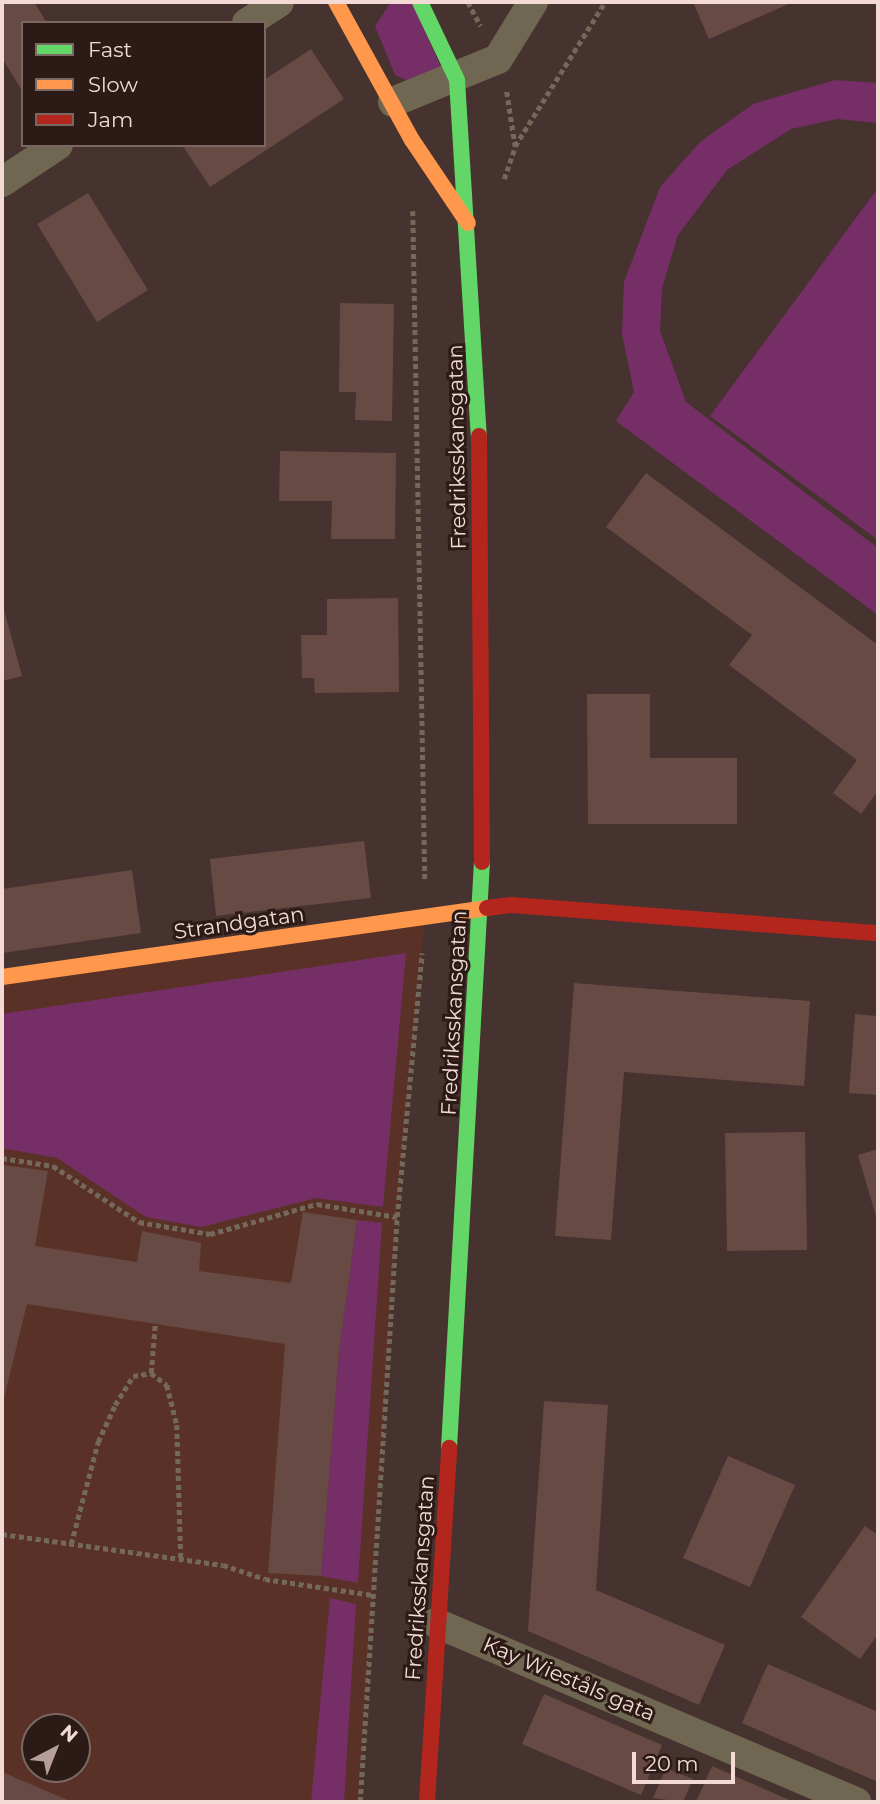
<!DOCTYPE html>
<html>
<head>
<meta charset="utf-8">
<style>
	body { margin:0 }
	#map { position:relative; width:880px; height:1804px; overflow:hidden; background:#46322e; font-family:Montserrat,sans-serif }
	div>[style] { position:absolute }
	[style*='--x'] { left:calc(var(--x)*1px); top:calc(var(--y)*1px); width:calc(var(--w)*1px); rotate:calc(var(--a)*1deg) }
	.built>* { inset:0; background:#5a3127 }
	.green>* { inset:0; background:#752f66 }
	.building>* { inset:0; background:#684a44 }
	.path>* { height:4.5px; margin-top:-2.25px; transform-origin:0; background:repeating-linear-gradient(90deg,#736859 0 5px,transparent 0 8.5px) }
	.street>* { height:30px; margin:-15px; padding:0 15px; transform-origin:15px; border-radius:15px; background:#706752 }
	.fast>* { height:16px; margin:-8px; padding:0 8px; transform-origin:8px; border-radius:8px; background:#63d668 }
	.slow>* { height:16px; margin:-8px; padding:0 8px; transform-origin:8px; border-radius:8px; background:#ff974d }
	.jam>* { height:16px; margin:-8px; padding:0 8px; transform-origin:8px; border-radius:8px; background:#b3261e }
	span { translate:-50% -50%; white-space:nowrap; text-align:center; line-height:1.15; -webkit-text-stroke:6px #2b1a15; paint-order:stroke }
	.street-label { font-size:21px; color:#f3dad4 }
	.frame { position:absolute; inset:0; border:4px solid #f3dad4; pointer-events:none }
	.legend { position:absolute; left:21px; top:21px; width:245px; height:126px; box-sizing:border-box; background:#2b1a15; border:2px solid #7b6761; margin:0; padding:9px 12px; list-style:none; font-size:21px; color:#f3dad4 }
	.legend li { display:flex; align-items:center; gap:14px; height:35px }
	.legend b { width:35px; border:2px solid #7b6761 }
	.north { position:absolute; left:21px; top:1713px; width:70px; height:70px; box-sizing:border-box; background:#2b1a15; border:2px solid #7b6761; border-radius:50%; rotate:42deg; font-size:19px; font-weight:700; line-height:28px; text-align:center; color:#f3dad4 }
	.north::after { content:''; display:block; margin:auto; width:24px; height:32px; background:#b69f9a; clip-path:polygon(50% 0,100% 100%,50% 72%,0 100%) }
	.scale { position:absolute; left:632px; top:1752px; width:103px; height:32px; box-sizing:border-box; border:4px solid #f3dad4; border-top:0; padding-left:9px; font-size:21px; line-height:24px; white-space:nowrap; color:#f3dad4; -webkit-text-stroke:5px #2b1a15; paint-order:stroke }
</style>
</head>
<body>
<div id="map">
	<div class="built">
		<i style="clip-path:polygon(evenodd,425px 918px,397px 1217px,360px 1802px,2px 1802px,2px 977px,425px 918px,35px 1727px,77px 1727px,77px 1769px,35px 1769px,35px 1727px)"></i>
	</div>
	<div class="green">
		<i style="clip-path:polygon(391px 2px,412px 2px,444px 74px,411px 82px,395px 75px,375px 26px)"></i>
		<i style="clip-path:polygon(835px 80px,878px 83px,878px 123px,837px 119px,791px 129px,727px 170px,678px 235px,662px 288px,660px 331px,686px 402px,878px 548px,878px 615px,616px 421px,634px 392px,622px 334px,624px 282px,660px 187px,700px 142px,753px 104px)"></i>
		<i style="clip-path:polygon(878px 188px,878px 540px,710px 416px)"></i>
		<i style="clip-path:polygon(406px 953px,383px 1207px,316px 1198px,201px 1227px,146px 1217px,57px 1158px,2px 1148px,2px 1014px)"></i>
		<i style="clip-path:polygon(357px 1220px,382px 1223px,358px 1583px,321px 1576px,339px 1352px)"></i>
		<i style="clip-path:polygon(330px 1598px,356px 1604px,344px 1802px,311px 1802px)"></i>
	</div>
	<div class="building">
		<i style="clip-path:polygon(2px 2px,34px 2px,47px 23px,23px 23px,23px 92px,2px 58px)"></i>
		<i style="clip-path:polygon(693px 2px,793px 2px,709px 39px)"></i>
		<i style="clip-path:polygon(311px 49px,344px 99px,210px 187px,182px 145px,264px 145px,264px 80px)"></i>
		<i style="clip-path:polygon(88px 193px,148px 290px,97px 322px,37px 224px)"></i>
		<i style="clip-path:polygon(340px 303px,394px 304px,392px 421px,355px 420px,356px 392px,339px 392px)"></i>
		<i style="clip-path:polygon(280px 451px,396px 453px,395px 539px,331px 539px,332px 501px,279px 501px)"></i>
		<i style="clip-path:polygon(646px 473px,878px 645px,878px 791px,861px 814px,833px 793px,857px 760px,729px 665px,752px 635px,606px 527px)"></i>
		<i style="clip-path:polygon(398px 598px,399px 692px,315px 693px,314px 678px,302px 678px,301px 635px,327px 635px,327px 599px)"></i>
		<i style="clip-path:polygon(2px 602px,22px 676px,2px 681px)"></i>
		<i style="clip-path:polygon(587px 694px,650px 694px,650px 758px,737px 758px,737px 824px,588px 824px)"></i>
		<i style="clip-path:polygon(364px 841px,371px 898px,216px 916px,210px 859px)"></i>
		<i style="clip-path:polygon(132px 870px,141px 933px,2px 953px,2px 889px)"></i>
		<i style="clip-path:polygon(574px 983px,810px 1001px,804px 1086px,624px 1072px,611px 1240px,555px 1236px)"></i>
		<i style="clip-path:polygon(855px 1014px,878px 1016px,878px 1095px,849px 1093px)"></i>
		<i style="clip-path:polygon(805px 1132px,807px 1250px,727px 1251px,725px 1133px)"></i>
		<i style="clip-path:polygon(878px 1149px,878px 1223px,858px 1155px)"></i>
		<i style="clip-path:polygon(2px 1165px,48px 1171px,35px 1246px,137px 1262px,142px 1231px,201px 1243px,199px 1271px,291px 1283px,303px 1212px,357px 1220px,339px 1352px,321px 1576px,268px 1573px,285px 1344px,27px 1304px,2px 1406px)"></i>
		<i style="clip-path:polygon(544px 1401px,608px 1405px,596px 1590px,725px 1645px,699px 1705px,528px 1631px)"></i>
		<i style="clip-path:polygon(728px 1456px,795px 1485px,750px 1587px,683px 1558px)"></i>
		<i style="clip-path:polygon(865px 1526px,878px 1535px,878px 1634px,860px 1659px,801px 1617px)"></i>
		<i style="clip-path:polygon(768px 1664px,878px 1712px,878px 1782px,742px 1723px)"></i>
		<i style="clip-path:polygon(544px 1694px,662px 1745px,641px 1795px,522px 1744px)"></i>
		<i style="clip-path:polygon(712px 1766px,794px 1802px,696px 1802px)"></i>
		<i style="clip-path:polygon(666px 1768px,693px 1779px,683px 1802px,653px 1798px)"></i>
		<i style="clip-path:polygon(2px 1772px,72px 1802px,2px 1802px)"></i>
	</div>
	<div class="path">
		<i style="--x:468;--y:2;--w:27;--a:62"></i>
		<i style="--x:515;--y:146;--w:170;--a:-58"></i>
		<i style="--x:504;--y:179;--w:34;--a:-71"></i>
		<i style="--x:515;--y:147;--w:59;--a:-98.8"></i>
		<i style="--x:413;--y:211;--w:670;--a:88.97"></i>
		<i style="--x:2;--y:1158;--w:52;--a:8.9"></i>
		<i style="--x:53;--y:1166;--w:103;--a:33.1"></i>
		<i style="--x:139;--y:1222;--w:72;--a:9.6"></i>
		<i style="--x:210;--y:1234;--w:111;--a:-15.7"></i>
		<i style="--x:317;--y:1204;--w:81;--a:9.2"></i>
		<i style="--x:151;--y:1373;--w:49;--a:-85.3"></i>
		<i style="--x:2;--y:1534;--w:223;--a:8"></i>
		<i style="--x:223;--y:1565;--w:44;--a:18.4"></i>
		<i style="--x:265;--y:1579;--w:109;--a:8.4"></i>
		<i style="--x:71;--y:1544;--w:106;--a:-75.2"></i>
		<i style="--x:98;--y:1442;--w:41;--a:-65.3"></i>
		<i style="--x:115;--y:1405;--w:34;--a:-58"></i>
		<i style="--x:133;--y:1376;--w:18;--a:-9"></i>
		<i style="--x:151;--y:1373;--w:20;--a:37"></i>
		<i style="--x:167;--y:1385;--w:41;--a:76"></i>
		<i style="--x:177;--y:1425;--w:134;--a:88.3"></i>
		<i style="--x:360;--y:1802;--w:586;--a:-86.38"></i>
		<i style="--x:397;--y:1217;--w:265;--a:-84.6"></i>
	</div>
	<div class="street">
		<i style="--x:247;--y:23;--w:38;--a:-33"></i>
		<i style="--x:393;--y:102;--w:113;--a:-22.3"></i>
		<i style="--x:498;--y:59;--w:67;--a:-58.4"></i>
		<i style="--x:2;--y:182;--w:67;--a:-33.5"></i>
		<i style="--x:436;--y:1623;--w:457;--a:23.1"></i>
	</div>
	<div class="fast">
		<i style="--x:420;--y:2;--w:86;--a:64.6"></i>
		<i style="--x:457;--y:80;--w:357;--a:86.5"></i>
		<i style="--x:449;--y:1448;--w:587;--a:-86.78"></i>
	</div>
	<div class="slow">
		<i style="--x:336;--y:2;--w:158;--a:61.2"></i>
		<i style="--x:412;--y:140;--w:100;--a:56"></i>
		<i style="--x:2;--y:977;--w:490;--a:-8.1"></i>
	</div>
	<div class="jam">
		<i style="--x:479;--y:436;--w:426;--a:89.6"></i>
		<i style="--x:487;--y:908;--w:25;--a:-7"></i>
		<i style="--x:512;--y:905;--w:367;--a:4.4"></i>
		<i style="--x:427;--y:1802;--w:355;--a:-86.4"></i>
	</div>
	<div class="street-label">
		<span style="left:457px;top:447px;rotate:-91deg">Fredriksskansgatan</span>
		<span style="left:239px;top:923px;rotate:-8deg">Strandgatan</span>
		<span style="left:454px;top:1013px;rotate:-87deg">Fredriksskansgatan</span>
		<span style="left:420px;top:1578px;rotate:-86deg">Fredriksskansgatan</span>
		<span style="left:569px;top:1679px;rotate:23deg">Kay Wieståls gata</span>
	</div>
	<div class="frame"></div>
	<ul class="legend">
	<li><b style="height:9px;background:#63d668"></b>Fast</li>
	<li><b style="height:9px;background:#ff974d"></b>Slow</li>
	<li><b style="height:9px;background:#b3261e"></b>Jam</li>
	</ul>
	<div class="north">N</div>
	<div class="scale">20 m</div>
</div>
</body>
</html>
